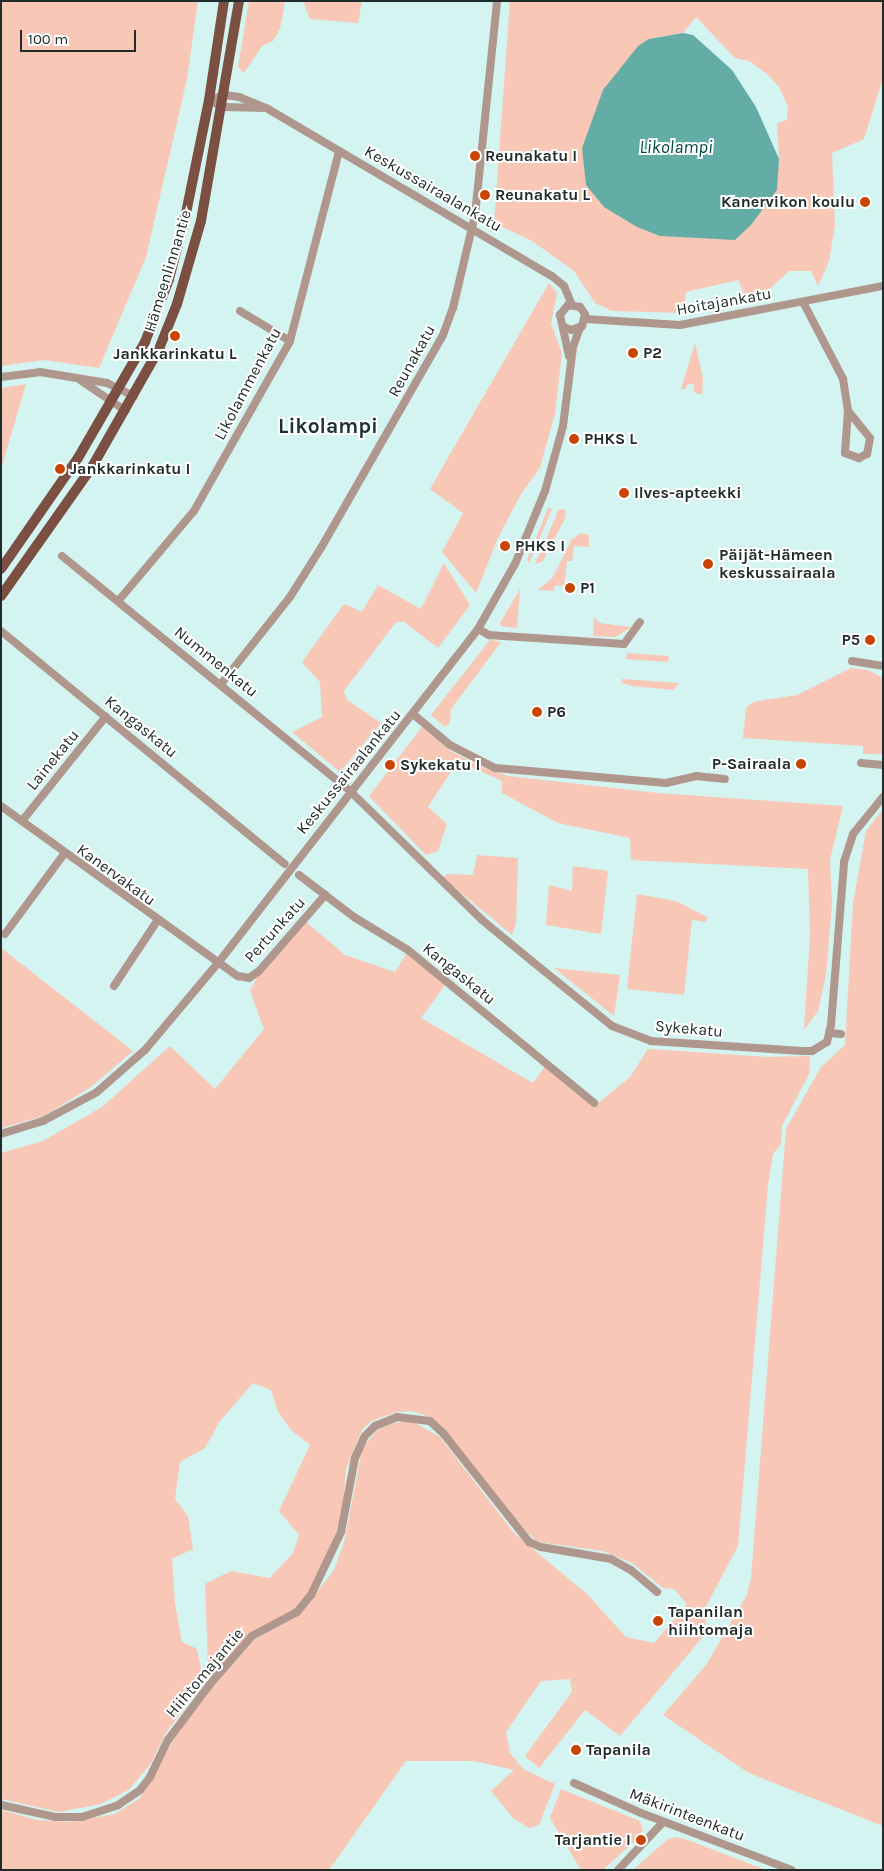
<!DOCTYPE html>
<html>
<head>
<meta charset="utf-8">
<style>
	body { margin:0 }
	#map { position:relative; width:884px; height:1871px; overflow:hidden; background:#d3f4f0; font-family:Karla,sans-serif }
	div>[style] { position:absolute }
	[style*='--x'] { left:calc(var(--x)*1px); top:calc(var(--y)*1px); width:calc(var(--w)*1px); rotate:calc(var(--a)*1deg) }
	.green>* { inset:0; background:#f8c7b6 }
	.water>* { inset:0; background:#64aca6 }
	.minor>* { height:8px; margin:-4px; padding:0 4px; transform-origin:4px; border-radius:4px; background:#b0978e }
	.major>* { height:10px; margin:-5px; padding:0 5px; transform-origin:5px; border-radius:5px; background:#7b5042 }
	.dots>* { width:14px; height:14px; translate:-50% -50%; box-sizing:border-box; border:2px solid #fff; border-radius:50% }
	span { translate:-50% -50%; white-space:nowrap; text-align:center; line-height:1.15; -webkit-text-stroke:4px #fff; paint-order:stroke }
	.poi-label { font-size:16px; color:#202c2b; font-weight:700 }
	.left { translate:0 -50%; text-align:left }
	.right { translate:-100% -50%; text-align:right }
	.street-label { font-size:16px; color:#202c2b }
	.water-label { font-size:18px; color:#014743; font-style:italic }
	.district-label { font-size:21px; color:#183331; font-weight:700 }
	.frame { position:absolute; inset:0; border:2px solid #202c2b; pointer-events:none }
	.scale { position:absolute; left:20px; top:30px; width:116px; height:22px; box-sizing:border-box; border:2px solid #202c2b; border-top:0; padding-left:6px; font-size:15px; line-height:18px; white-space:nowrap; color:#202c2b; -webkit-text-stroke:4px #fff; paint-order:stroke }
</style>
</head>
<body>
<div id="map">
	<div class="green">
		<i style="clip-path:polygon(1px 1px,198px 1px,187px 79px,146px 257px,99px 368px,44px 360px,1px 366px)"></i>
		<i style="clip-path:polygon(249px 1px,285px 1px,280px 29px,273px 41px,262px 46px,244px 73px,238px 67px)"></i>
		<i style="clip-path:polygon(303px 1px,362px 1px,358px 23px,310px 19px)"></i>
		<i style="clip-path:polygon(evenodd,510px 1px,883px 1px,883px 78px,864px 139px,832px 153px,835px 225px,829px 261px,818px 286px,811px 271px,789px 271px,763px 295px,746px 298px,738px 280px,686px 292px,683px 313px,612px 311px,595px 303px,574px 271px,532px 241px,494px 223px,510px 1px,696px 17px,735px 58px,749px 61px,767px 74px,779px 87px,788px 107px,787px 120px,777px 123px,779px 159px,649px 39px,683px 33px,696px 17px)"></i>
		<i style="clip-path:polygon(549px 283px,557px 293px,551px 324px,562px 353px,555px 413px,540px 468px,521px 494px,498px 538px,476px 593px,442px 552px,463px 513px,430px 489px)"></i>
		<i style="clip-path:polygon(695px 343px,703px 378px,702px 395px,694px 392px,694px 384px,687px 384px,686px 389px,681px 389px)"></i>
		<i style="clip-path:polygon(26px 384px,1px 469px,1px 388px)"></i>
		<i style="clip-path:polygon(548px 508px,552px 509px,529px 563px,527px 560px)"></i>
		<i style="clip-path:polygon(559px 509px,566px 510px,565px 518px,543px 561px,535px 564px)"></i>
		<i style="clip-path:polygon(581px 533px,589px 535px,589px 547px,574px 546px,572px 561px,567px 561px,564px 586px,555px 585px,554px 591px,538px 590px,553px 577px,572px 539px)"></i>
		<i style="clip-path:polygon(444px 563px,470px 605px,438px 648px,404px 622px,396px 622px,344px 691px,347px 700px,381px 723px,340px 772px,292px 732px,322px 717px,320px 682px,302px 662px,344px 604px,362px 612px,378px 585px,421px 609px)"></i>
		<i style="clip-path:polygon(520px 589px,517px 628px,501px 626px,500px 623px)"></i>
		<i style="clip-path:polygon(594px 617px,599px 623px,631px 627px,616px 637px,593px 636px)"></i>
		<i style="clip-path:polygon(490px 640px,501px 642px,451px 709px,450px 723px,445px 727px,431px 715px)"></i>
		<i style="clip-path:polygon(627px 653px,669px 656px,668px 662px,626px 659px)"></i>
		<i style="clip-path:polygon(851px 668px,868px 670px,883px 678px,883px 754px,863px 754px,863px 746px,743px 738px,746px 708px,753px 702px,797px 695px)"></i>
		<i style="clip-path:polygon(622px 679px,679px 683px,674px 690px,632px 686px,622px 683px)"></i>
		<i style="clip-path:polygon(422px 727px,449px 750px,477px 765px,508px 776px,658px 793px,843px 806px,830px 860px,832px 904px,826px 975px,818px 1011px,804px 1030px,810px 936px,808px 869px,631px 860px,630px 838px,558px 823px,502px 793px,502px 781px,458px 761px,428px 807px,447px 824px,438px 851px,426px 855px,369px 796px)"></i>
		<i style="clip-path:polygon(883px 809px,883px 1826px,749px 1773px,663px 1715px,706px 1665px,747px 1595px,751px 1578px,786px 1129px,821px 1067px,845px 1045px,853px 903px,866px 831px)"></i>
		<i style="clip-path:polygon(477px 855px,518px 858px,516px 924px,512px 935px,443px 878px,447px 874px,473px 875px)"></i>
		<i style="clip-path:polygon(573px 866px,608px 871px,601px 934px,546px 925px,549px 885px,572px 891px)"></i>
		<i style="clip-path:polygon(637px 894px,676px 901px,707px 917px,706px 922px,692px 920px,684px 995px,627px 989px)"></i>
		<i style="clip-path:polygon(306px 922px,345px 955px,395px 972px,407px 953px,445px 985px,421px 1018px,533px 1083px,545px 1066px,596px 1105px,630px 1077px,648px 1049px,766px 1057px,810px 1056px,809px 1074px,782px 1126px,781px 1144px,773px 1154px,768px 1185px,738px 1546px,705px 1608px,706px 1633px,620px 1736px,585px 1710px,539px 1768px,525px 1756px,572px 1692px,570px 1679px,541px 1681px,506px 1732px,510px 1753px,523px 1769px,555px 1784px,539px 1825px,529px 1828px,513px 1818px,491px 1791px,514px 1770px,474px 1761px,406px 1761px,329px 1870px,1px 1870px,1px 1810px,37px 1820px,68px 1822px,115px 1814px,140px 1798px,179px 1731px,213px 1686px,254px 1640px,298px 1616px,334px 1570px,344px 1543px,362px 1449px,376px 1431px,390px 1424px,410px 1420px,440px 1437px,514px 1533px,588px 1595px,626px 1637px,654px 1643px,687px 1604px,674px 1589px,663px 1588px,632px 1563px,603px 1551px,538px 1542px,521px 1527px,433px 1418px,412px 1411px,397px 1412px,371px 1421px,362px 1430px,346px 1469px,343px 1508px,335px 1536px,309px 1594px,296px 1610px,251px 1634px,214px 1675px,208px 1663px,205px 1584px,231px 1571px,270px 1578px,293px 1553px,299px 1535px,279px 1511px,310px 1445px,291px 1430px,278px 1412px,271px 1390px,253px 1383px,220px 1421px,205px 1448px,180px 1462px,175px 1499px,188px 1516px,193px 1549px,172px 1559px,175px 1603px,182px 1642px,197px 1649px,204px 1683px,167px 1731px,151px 1763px,130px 1789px,101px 1804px,59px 1812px,1px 1799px,1px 1153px,43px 1141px,102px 1107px,170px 1046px,215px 1089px,264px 1029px,250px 991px,258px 975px)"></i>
		<i style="clip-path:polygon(1px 948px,133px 1051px,91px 1087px,44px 1116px,1px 1128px)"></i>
		<i style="clip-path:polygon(554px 968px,620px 975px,614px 1016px)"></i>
		<i style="clip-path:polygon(561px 1789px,640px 1821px,643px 1830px,636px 1840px,604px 1869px,581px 1870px,550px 1818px)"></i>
		<i style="clip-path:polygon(676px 1837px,688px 1840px,766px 1870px,633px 1870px,668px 1839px)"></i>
	</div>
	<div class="water">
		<i style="clip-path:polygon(683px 33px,693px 35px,732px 70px,756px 107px,779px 159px,777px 190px,751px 225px,735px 240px,660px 236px,637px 227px,604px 207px,586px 185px,582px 148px,603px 90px,638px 46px,649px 39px)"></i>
	</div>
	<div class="minor">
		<i style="--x:209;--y:100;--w:17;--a:-17"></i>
		<i style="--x:225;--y:95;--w:14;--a:8"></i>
		<i style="--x:239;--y:97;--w:31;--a:22"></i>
		<i style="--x:268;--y:109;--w:329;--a:30.5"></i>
		<i style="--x:552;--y:276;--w:16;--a:40"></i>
		<i style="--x:564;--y:286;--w:21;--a:67"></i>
		<i style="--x:209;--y:100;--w:16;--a:27"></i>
		<i style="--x:223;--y:107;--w:40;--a:1.4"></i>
		<i style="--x:803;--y:302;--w:87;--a:62.5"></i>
		<i style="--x:843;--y:379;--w:32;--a:81"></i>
		<i style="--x:848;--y:411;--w:42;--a:94.1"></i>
		<i style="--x:845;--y:453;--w:15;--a:20"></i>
		<i style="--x:859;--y:458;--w:9;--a:-27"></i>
		<i style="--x:867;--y:454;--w:16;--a:-79"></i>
		<i style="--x:870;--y:438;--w:35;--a:-129"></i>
		<i style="--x:240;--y:311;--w:58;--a:31"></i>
		<i style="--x:585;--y:319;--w:95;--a:3.6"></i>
		<i style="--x:680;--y:325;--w:207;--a:-10.9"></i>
		<i style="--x:564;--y:327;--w:8;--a:23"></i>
		<i style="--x:571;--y:330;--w:12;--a:-20"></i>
		<i style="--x:582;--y:326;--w:12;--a:-76"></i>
		<i style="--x:585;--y:314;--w:9;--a:-126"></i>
		<i style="--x:580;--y:307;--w:12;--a:-171"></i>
		<i style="--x:568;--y:305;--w:13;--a:129"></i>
		<i style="--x:560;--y:315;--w:42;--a:77.6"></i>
		<i style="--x:1;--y:377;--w:39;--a:-7"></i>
		<i style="--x:40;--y:372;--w:68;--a:9.3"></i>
		<i style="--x:107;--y:383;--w:30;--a:26"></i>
		<i style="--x:80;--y:380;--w:55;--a:34"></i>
		<i style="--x:62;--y:556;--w:373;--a:39.2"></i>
		<i style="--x:351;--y:792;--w:183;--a:44.3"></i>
		<i style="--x:482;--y:920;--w:66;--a:39.5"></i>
		<i style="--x:533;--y:962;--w:102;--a:39"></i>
		<i style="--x:612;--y:1026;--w:42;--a:21"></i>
		<i style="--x:651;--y:1041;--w:152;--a:3.8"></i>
		<i style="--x:803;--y:1051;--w:9;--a:0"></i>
		<i style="--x:812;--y:1051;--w:17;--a:-31"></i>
		<i style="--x:827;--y:1042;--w:17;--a:-77"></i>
		<i style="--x:831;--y:1025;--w:164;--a:-85.4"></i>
		<i style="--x:844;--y:862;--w:29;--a:-72"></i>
		<i style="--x:853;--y:834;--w:48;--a:-51"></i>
		<i style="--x:119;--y:600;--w:116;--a:-49.9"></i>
		<i style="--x:194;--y:511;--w:195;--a:-60.5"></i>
		<i style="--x:290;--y:341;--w:196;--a:-75.5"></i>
		<i style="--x:478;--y:629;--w:13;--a:29"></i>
		<i style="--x:489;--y:635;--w:135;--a:3.8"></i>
		<i style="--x:624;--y:644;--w:27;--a:-54"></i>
		<i style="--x:1;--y:631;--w:367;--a:39.4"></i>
		<i style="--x:852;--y:661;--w:31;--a:9"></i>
		<i style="--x:221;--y:684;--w:111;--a:-51.6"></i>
		<i style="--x:290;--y:597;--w:58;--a:-57.7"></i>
		<i style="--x:321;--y:548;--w:245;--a:-60.2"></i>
		<i style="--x:443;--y:335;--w:29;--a:-70"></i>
		<i style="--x:453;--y:308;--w:96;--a:-76.7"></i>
		<i style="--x:475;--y:215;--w:215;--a:-84.1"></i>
		<i style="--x:413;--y:714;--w:48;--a:40"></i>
		<i style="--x:450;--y:745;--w:51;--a:27.1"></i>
		<i style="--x:495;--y:768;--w:172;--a:5"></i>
		<i style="--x:666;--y:783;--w:31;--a:-13"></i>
		<i style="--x:696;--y:776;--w:29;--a:6"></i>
		<i style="--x:861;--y:763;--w:22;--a:5"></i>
		<i style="--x:1;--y:806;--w:292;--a:35.7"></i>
		<i style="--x:238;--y:976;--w:11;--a:10"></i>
		<i style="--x:249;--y:978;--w:12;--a:-35"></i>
		<i style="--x:259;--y:971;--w:101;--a:-49"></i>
		<i style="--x:22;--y:821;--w:134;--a:-51.3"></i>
		<i style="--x:299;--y:875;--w:69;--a:37.4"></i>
		<i style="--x:354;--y:917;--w:63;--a:31.4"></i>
		<i style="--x:408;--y:950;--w:241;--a:39.4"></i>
		<i style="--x:5;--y:934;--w:99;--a:-53.6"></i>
		<i style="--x:114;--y:986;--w:78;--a:-56.5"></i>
		<i style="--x:830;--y:1033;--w:11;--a:5"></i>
		<i style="--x:1;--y:1134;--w:44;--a:-17.2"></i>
		<i style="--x:43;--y:1121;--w:61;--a:-28.2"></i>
		<i style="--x:97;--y:1092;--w:64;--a:-41.2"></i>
		<i style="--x:145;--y:1050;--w:114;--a:-50"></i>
		<i style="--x:218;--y:963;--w:423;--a:-52.1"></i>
		<i style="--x:478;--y:629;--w:75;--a:-60.4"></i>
		<i style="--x:515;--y:564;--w:79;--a:-67.7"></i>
		<i style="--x:545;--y:491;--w:67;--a:-74.5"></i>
		<i style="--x:563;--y:426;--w:80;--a:-82.8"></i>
		<i style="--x:573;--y:347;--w:20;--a:-70"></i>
		<i style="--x:574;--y:1783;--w:73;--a:24.1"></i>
		<i style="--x:641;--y:1813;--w:161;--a:20.7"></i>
		<i style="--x:1;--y:1805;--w:55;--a:12.5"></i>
		<i style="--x:55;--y:1817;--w:27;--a:0"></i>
		<i style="--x:82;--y:1817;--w:38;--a:-18"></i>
		<i style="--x:118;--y:1805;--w:27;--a:-34"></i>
		<i style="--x:140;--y:1790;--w:16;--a:-52"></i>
		<i style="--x:150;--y:1777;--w:41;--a:-64.1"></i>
		<i style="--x:168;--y:1740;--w:70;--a:-53.1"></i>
		<i style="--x:210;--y:1684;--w:64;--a:-48.8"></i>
		<i style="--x:252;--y:1636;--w:51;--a:-28.1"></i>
		<i style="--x:297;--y:1612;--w:22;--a:-51"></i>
		<i style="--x:311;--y:1595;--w:70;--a:-64.5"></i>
		<i style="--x:341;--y:1532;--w:75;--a:-79.3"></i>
		<i style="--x:355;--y:1458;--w:24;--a:-66"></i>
		<i style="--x:365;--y:1436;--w:14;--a:-45"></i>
		<i style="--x:375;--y:1426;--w:24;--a:-22"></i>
		<i style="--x:397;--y:1417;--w:33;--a:7"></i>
		<i style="--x:430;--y:1421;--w:18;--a:43"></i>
		<i style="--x:443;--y:1433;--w:139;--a:51.7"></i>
		<i style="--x:529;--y:1542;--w:13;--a:23"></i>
		<i style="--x:541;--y:1547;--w:71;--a:9.7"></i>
		<i style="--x:611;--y:1559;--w:23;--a:29"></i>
		<i style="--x:631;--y:1570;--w:34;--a:40"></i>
		<i style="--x:618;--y:1870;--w:66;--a:-46.8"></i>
	</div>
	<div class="major">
		<i style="--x:1;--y:569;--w:135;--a:-55.3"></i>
		<i style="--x:78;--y:458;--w:134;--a:-60"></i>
		<i style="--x:145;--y:342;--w:67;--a:-69.1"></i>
		<i style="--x:169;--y:279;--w:63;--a:-75.3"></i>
		<i style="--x:185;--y:218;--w:120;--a:-78.5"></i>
		<i style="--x:209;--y:100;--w:100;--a:-81.4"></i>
		<i style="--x:1;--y:596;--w:158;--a:-54.8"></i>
		<i style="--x:92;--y:467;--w:136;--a:-60.4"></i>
		<i style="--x:159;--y:349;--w:48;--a:-68.2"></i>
		<i style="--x:177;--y:304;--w:86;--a:-73.9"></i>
		<i style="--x:201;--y:221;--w:223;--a:-80.2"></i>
	</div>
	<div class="dots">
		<i style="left:475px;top:156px;background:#c94400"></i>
		<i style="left:485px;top:195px;background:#c94400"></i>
		<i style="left:865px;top:202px;background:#c94400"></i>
		<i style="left:175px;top:336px;background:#c94400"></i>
		<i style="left:633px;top:353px;background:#c94400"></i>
		<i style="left:574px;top:439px;background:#c94400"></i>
		<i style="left:60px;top:469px;background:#c94400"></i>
		<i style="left:624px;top:493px;background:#c94400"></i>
		<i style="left:505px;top:546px;background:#c94400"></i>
		<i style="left:708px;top:564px;background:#c94400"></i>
		<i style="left:570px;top:588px;background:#c94400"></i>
		<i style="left:870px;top:640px;background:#c94400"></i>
		<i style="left:537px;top:712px;background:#c94400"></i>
		<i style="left:801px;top:764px;background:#c94400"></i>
		<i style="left:390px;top:765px;background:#c94400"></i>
		<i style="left:658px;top:1621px;background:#c94400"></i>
		<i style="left:576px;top:1750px;background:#c94400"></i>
		<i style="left:641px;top:1840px;background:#c94400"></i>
	</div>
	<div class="poi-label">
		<span class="left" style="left:485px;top:156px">Reunakatu I</span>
		<span class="left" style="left:495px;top:195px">Reunakatu L</span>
		<span class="right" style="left:855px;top:202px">Kanervikon koulu</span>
		<span class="left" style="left:643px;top:353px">P2</span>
		<span style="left:175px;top:354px">Jankkarinkatu L</span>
		<span class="left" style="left:584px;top:439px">PHKS L</span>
		<span class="left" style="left:70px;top:469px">Jankkarinkatu I</span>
		<span class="left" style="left:634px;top:493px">Ilves-apteekki</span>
		<span class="left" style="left:515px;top:546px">PHKS I</span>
		<span class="left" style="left:719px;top:564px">Päijät-Hämeen<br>keskussairaala</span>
		<span class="left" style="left:580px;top:588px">P1</span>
		<span class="right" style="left:860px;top:640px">P5</span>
		<span class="left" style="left:547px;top:712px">P6</span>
		<span class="right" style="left:791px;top:764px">P-Sairaala</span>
		<span class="left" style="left:400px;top:765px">Sykekatu I</span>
		<span class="left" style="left:668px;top:1621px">Tapanilan<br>hiihtomaja</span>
		<span class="left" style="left:586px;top:1750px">Tapanila</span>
		<span class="right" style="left:631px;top:1840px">Tarjantie I</span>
	</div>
	<div class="street-label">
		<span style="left:433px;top:189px;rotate:30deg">Keskussairaalankatu</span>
		<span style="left:168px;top:271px;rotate:-73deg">Hämeenlinnantie</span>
		<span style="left:724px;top:302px;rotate:-10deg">Hoitajankatu</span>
		<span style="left:412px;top:361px;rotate:-61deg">Reunakatu</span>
		<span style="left:248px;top:384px;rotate:-62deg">Likolammenkatu</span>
		<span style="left:216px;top:662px;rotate:39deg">Nummenkatu</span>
		<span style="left:141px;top:727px;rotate:39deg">Kangaskatu</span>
		<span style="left:53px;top:760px;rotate:-51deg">Lainekatu</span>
		<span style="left:349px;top:772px;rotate:-51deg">Keskussairaalankatu</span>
		<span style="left:116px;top:875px;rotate:36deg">Kanervakatu</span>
		<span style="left:275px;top:930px;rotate:-48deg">Pertunkatu</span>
		<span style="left:459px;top:974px;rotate:39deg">Kangaskatu</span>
		<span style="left:689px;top:1029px;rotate:5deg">Sykekatu</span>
		<span style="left:205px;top:1673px;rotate:-50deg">Hiihtomajantie</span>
		<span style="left:687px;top:1815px;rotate:21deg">Mäkirinteenkatu</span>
	</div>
	<div class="water-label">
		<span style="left:676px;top:147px">Likolampi</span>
	</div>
	<div class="district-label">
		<span style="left:328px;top:426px">Likolampi</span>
	</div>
	<div class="frame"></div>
	<div class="scale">100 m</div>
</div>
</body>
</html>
